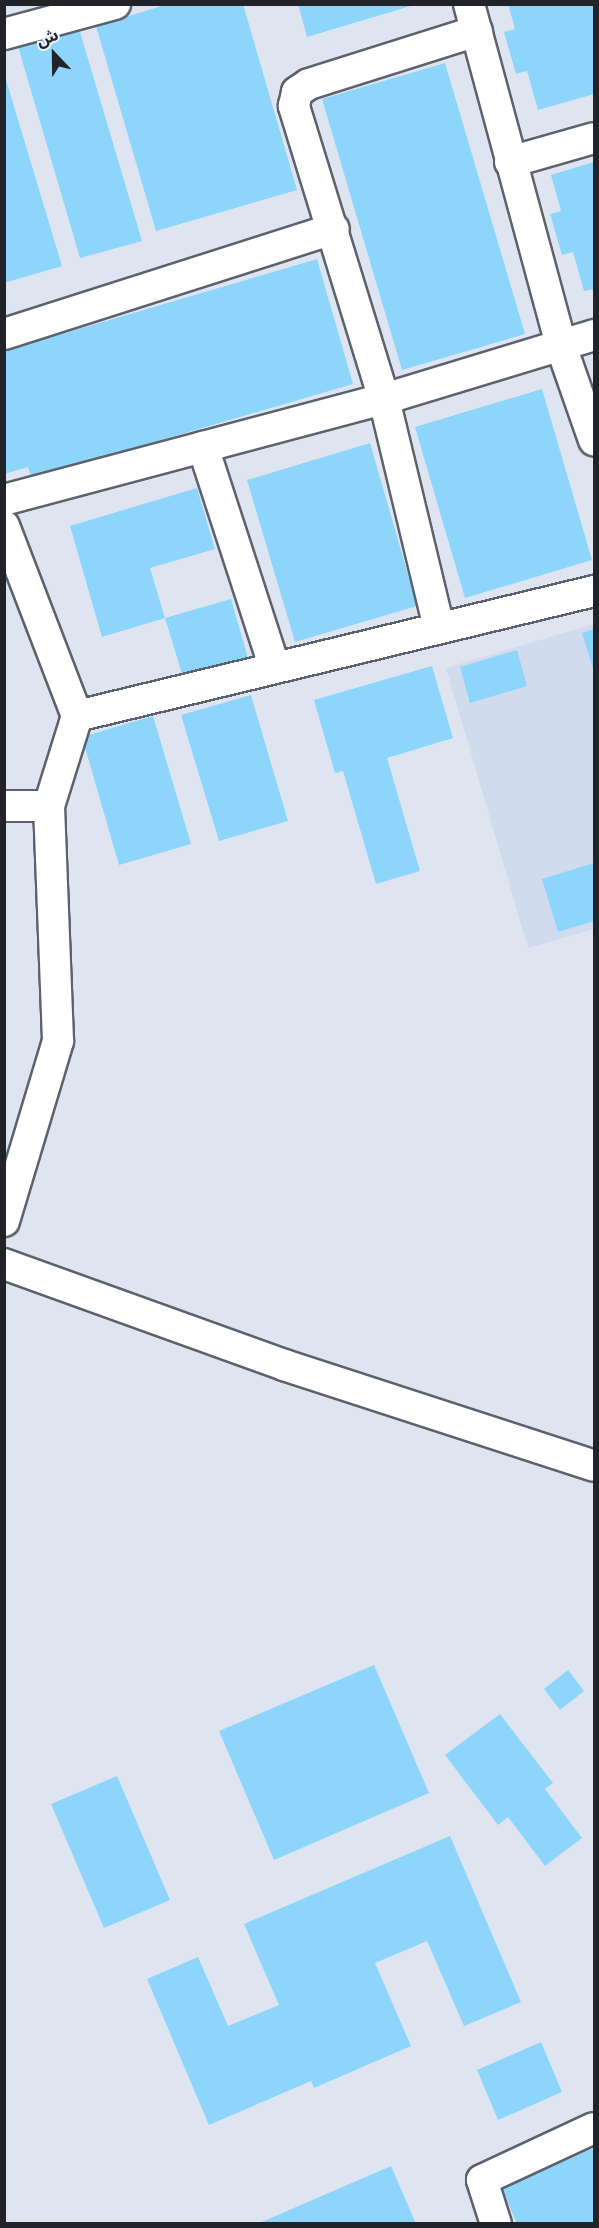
<!DOCTYPE html>
<html>
<head>
<meta charset="utf-8">
<style>
	body { margin:0 }
	#map { position:relative; width:599px; height:2228px; overflow:hidden; background:#dee5f1; font-family:"Archivo Narrow","Noto Sans Arabic",sans-serif }
	div>[style] { position:absolute }
	[style*='--x'] { left:calc(var(--x)*1px); top:calc(var(--y)*1px); width:calc(var(--w)*1px); rotate:calc(var(--a)*1deg) }
	.built>* { inset:0; background:#d1dbee }
	.building>* { inset:0; background:#8ed5fc }
	.roads { filter:drop-shadow(2px 0 #5c626d) drop-shadow(-2px 0 #5c626d) drop-shadow(0 2px #5c626d) drop-shadow(0 -2px #5c626d) }
	.street>* { height:30px; margin:-15px; padding:0 15px; transform-origin:15px; border-radius:15px; background:#fff }
	span { translate:-50% -50%; white-space:nowrap; text-align:center; line-height:1.15; -webkit-text-stroke:6px #ebf2fe; paint-order:stroke }
	.frame { position:absolute; inset:0; border:6px solid #212328; pointer-events:none }
	.north { position:absolute; left:24px; top:24px; width:60px; height:60px; -webkit-text-stroke:4px #ebf2fe; paint-order:stroke; rotate:338deg; font-size:16px; font-weight:700; line-height:24px; text-align:center; color:#212328 }
	.north::after { content:''; display:block; margin:auto; width:21px; height:27px; background:#212328; clip-path:polygon(50% 0,100% 100%,50% 72%,0 100%) }
</style>
</head>
<body>
<div id="map">
	<div class="built">
		<i style="clip-path:polygon(594px 624px,594px 929px,528px 948px,446px 668px)"></i>
	</div>
	<div class="building">
		<i style="clip-path:polygon(168px 4px,243px 4px,297px 190px,156px 231px,96px 26px)"></i>
		<i style="clip-path:polygon(298px 4px,414px 4px,414px 5px,307px 37px)"></i>
		<i style="clip-path:polygon(508px 4px,594px 4px,594px 94px,538px 110px,527px 71px,516px 74px,504px 32px,515px 29px)"></i>
		<i style="clip-path:polygon(78px 25px,142px 241px,80px 258px,17px 43px)"></i>
		<i style="clip-path:polygon(445px 63px,525px 334px,402px 370px,322px 99px)"></i>
		<i style="clip-path:polygon(4px 73px,62px 266px,4px 283px)"></i>
		<i style="clip-path:polygon(594px 162px,594px 289px,584px 291px,573px 252px,562px 255px,550px 214px,561px 211px,551px 175px)"></i>
		<i style="clip-path:polygon(317px 259px,353px 384px,31px 478px,28px 467px,4px 474px,4px 351px)"></i>
		<i style="clip-path:polygon(542px 389px,592px 560px,465px 598px,415px 427px)"></i>
		<i style="clip-path:polygon(370px 443px,417px 606px,295px 642px,247px 480px)"></i>
		<i style="clip-path:polygon(197px 488px,215px 549px,150px 568px,165px 618px,102px 637px,70px 526px)"></i>
		<i style="clip-path:polygon(231px 599px,248px 658px,183px 677px,165px 618px)"></i>
		<i style="clip-path:polygon(594px 629px,594px 672px,582px 633px)"></i>
		<i style="clip-path:polygon(517px 650px,527px 686px,470px 703px,460px 667px)"></i>
		<i style="clip-path:polygon(432px 666px,453px 738px,387px 758px,420px 871px,376px 884px,343px 771px,335px 773px,314px 700px)"></i>
		<i style="clip-path:polygon(251px 695px,288px 821px,219px 841px,181px 715px)"></i>
		<i style="clip-path:polygon(153px 716px,191px 844px,119px 865px,82px 737px)"></i>
		<i style="clip-path:polygon(594px 863px,594px 921px,558px 932px,542px 879px)"></i>
		<i style="clip-path:polygon(374px 1665px,429px 1793px,274px 1860px,219px 1731px)"></i>
		<i style="clip-path:polygon(568px 1670px,584px 1691px,560px 1710px,544px 1689px)"></i>
		<i style="clip-path:polygon(500px 1714px,553px 1783px,545px 1789px,582px 1838px,545px 1866px,508px 1817px,498px 1825px,445px 1755px)"></i>
		<i style="clip-path:polygon(117px 1776px,170px 1900px,104px 1928px,51px 1804px)"></i>
		<i style="clip-path:polygon(450px 1836px,521px 2002px,464px 2026px,427px 1941px,375px 1963px,411px 2046px,314px 2088px,311px 2081px,209px 2125px,147px 1979px,198px 1957px,228px 2026px,279px 2005px,244px 1924px)"></i>
		<i style="clip-path:polygon(541px 2042px,562px 2092px,498px 2120px,477px 2070px)"></i>
		<i style="clip-path:polygon(594px 2148px,594px 2224px,517px 2224px,502px 2188px)"></i>
		<i style="clip-path:polygon(391px 2166px,416px 2224px,257px 2224px)"></i>
	</div>
	<div class="roads">
		<div class="street">
			<i style="--x:469;--y:4;--w:354;--a:74.9"></i>
			<i style="--x:561;--y:346;--w:100;--a:70.7"></i>
			<i style="--x:4;--y:34;--w:115;--a:-15.1"></i>
			<i style="--x:510;--y:162;--w:87;--a:-15.9"></i>
			<i style="--x:4;--y:334;--w:346;--a:-17.7"></i>
			<i style="--x:203;--y:447;--w:232;--a:72"></i>
			<i style="--x:4;--y:500;--w:393;--a:-14.9"></i>
			<i style="--x:384;--y:399;--w:220;--a:-16.9"></i>
			<i style="--x:4;--y:526;--w:204;--a:69"></i>
			<i style="--x:77;--y:716;--w:94;--a:107.3"></i>
			<i style="--x:49;--y:806;--w:235;--a:87.8"></i>
			<i style="--x:58;--y:1041;--w:188;--a:106.7"></i>
			<i style="--x:439;--y:628;--w:236;--a:-103.5"></i>
			<i style="--x:384;--y:399;--w:307;--a:-107.1"></i>
			<i style="--x:294;--y:106;--w:14;--a:-78"></i>
			<i style="--x:297;--y:92;--w:14;--a:-34"></i>
			<i style="--x:309;--y:84;--w:176;--a:-17.5"></i>
			<i style="--x:77;--y:716;--w:532;--a:-13.59"></i>
			<i style="--x:4;--y:806;--w:45;--a:0"></i>
			<i style="--x:4;--y:1264;--w:298;--a:19.8"></i>
			<i style="--x:284;--y:1365;--w:326;--a:18"></i>
			<i style="--x:496;--y:2224;--w:46;--a:-107.7"></i>
			<i style="--x:482;--y:2180;--w:123;--a:-24.9"></i>
		</div>
	</div>
	<div class="frame"></div>
	<div class="north">ش</div>
</div>
</body>
</html>
